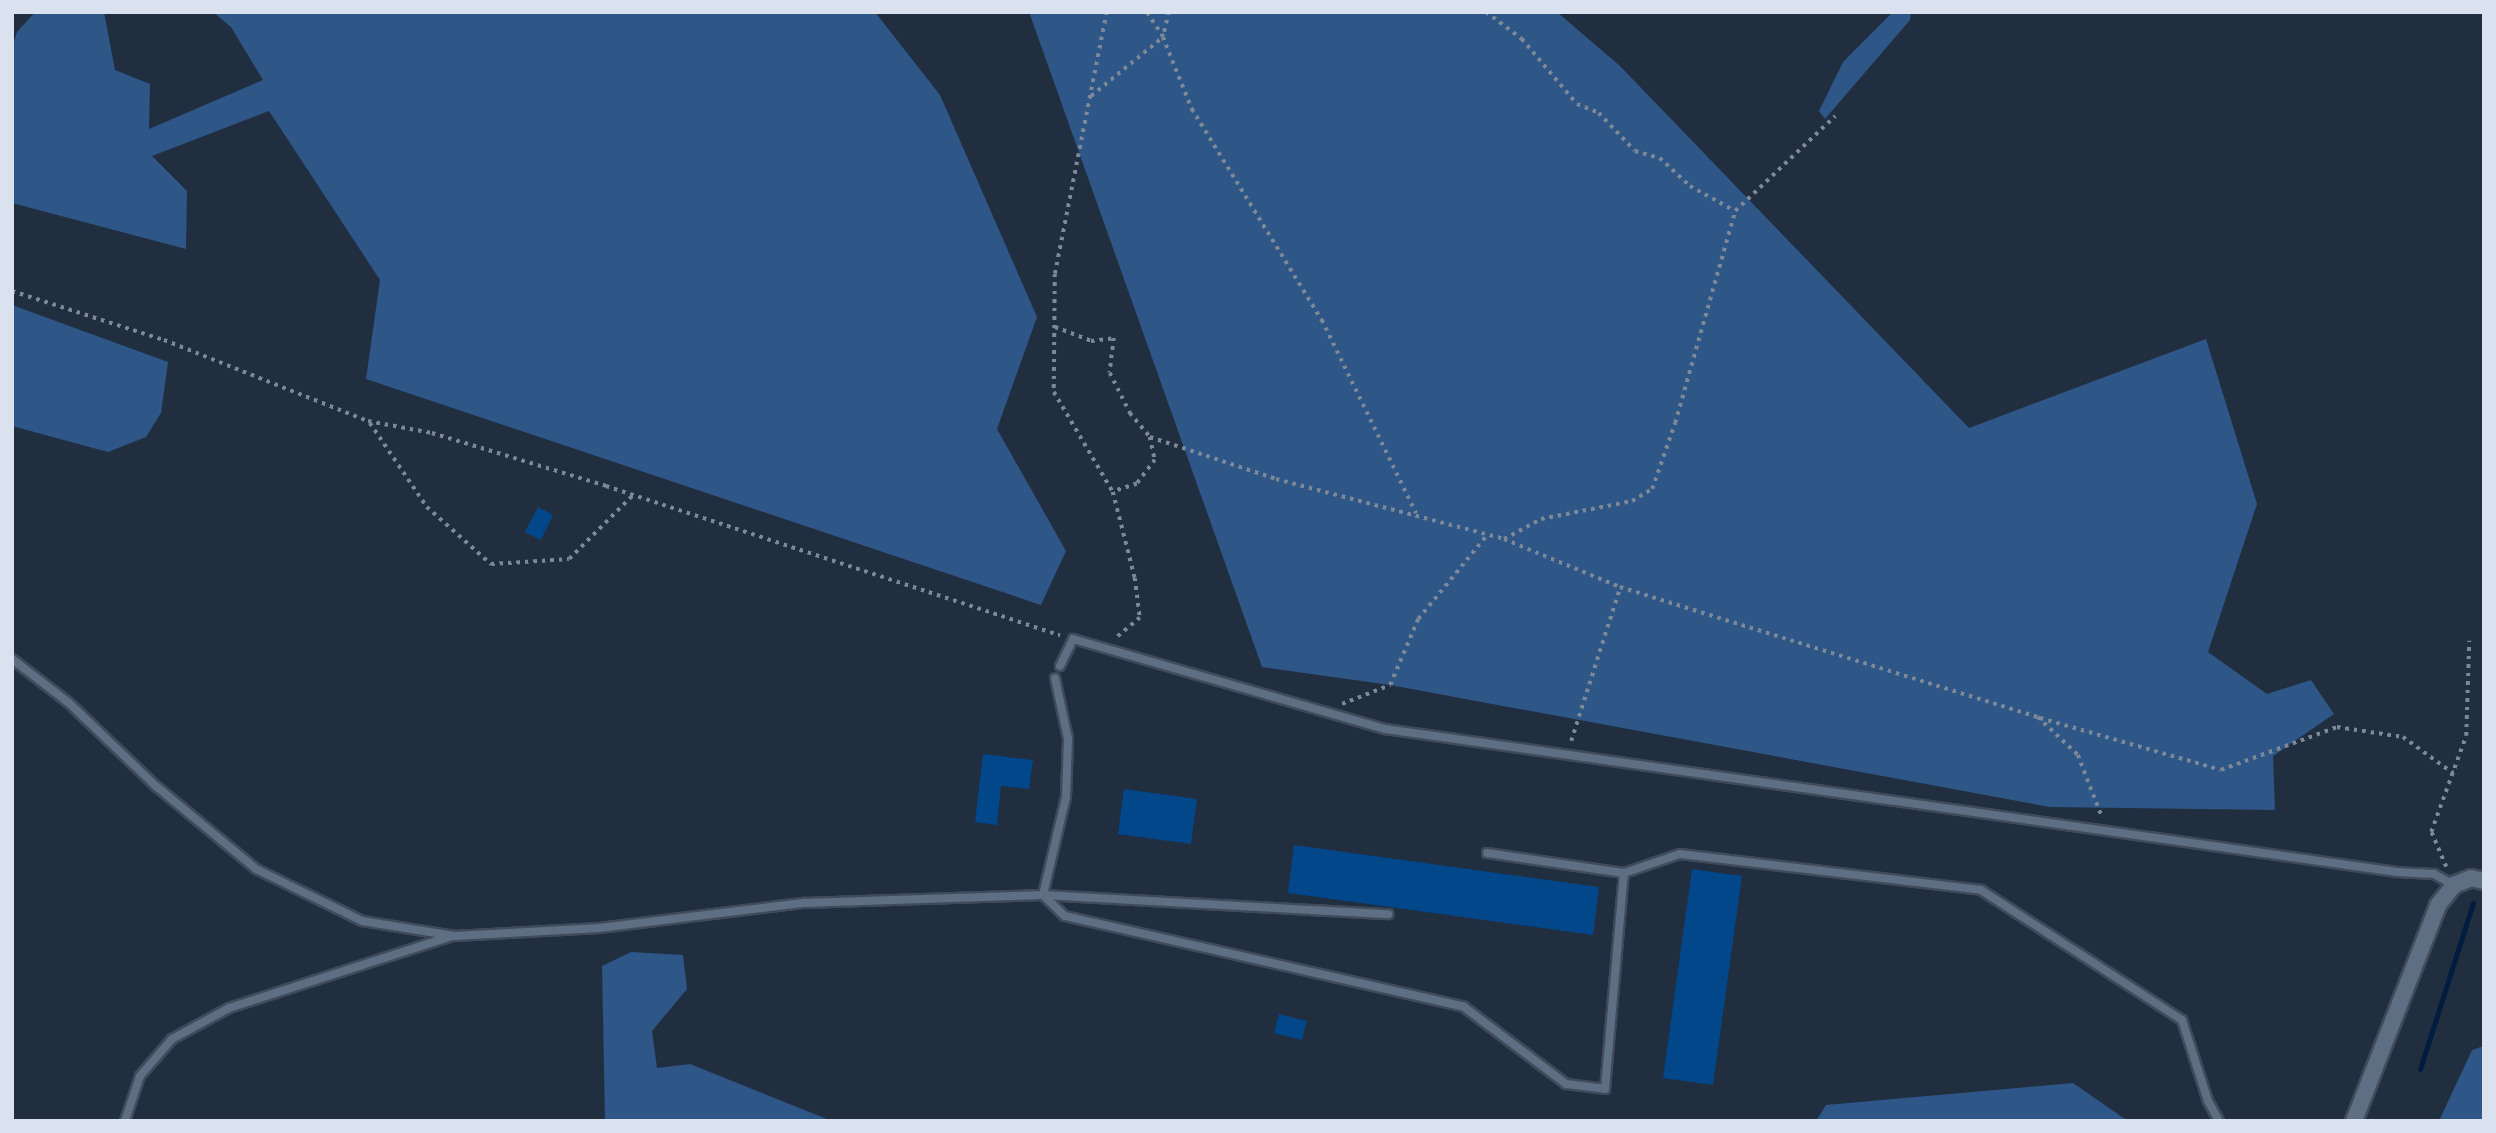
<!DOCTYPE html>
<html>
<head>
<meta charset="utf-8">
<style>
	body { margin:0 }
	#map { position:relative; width:2496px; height:1133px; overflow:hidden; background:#202e40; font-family:"Fira Sans",sans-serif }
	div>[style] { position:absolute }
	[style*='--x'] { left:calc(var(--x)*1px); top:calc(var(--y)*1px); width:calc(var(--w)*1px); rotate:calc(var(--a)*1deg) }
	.green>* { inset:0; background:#2e5686 }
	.stream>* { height:5px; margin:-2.5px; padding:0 2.5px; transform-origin:2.5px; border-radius:2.5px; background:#001d40 }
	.building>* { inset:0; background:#01478a }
	.path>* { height:3.5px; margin-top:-1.75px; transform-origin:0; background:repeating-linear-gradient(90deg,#7d8998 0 3.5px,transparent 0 8.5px) }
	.roads { filter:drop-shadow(2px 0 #3f4b5a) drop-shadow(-2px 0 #3f4b5a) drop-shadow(0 2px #3f4b5a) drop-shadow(0 -2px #3f4b5a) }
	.service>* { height:8px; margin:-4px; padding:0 4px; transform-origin:4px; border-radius:4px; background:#5e6e83 }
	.minor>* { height:16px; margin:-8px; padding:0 8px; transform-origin:8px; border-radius:8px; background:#5e6e83 }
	span { translate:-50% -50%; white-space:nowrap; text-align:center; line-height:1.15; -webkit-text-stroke:7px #202e40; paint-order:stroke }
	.frame { position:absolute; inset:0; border:14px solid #d9e2ee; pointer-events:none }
</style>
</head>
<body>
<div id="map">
	<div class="green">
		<i style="clip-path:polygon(35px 12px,104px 12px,115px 70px,150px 84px,149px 129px,263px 80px,231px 27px,213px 12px,875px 12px,940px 95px,1037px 317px,997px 429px,1066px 551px,1041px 605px,366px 379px,380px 280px,269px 111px,152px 156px,187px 191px,186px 249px,12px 203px,12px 48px,17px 32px)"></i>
		<i style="clip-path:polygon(1029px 12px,1557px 12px,1620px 66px,1969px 428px,2206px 339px,2257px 504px,2208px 652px,2267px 694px,2311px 680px,2334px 714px,2273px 756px,2275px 810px,2050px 807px,1390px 685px,1262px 667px)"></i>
		<i style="clip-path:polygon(1893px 12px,1911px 12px,1910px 20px,1825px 119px,1819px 111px,1843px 62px)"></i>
		<i style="clip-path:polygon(12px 305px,168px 362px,161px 413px,146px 437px,108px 452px,12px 426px)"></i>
		<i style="clip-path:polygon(631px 952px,683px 955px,687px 989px,652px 1031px,657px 1068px,690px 1064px,832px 1121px,605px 1121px,602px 966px)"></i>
		<i style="clip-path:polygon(2484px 1046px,2484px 1121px,2439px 1121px,2472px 1050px)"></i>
		<i style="clip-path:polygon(2073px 1083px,2128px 1121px,1816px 1121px,1826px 1105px)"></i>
	</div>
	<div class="stream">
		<i style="--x:2420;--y:1069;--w:174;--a:-72.3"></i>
	</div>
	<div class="building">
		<i style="clip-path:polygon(538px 507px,553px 515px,541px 540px,525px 532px)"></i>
		<i style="clip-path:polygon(983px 754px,1033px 760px,1029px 789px,1001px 786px,997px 825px,975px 822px)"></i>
		<i style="clip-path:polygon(1124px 789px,1197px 799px,1191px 844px,1118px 834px)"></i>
		<i style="clip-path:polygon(1294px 845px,1599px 887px,1593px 935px,1288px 893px)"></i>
		<i style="clip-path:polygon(1692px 869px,1742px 876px,1713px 1085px,1663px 1078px)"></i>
		<i style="clip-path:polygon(1279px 1014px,1307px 1021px,1302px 1040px,1274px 1033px)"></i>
	</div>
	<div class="path">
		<i style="--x:1107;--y:12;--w:267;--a:101.2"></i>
		<i style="--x:1055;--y:274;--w:118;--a:90.5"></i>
		<i style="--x:1054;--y:392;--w:116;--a:59.5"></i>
		<i style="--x:1113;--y:492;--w:89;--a:75.7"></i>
		<i style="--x:1135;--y:578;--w:40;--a:82.9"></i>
		<i style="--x:1140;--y:618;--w:31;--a:140"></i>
		<i style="--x:1169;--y:12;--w:26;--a:103"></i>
		<i style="--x:1163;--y:37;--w:78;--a:68.1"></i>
		<i style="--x:1192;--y:109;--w:248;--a:58.4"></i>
		<i style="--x:1322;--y:320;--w:215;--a:64"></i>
		<i style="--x:1486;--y:12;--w:45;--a:36.9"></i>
		<i style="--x:1522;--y:39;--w:85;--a:49.8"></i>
		<i style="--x:1577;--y:104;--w:24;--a:22"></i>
		<i style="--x:1599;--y:113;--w:52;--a:46.5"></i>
		<i style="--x:1635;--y:151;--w:26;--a:16"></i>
		<i style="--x:1660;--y:158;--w:41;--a:43"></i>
		<i style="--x:1690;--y:186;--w:51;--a:29.1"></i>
		<i style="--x:1091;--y:96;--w:93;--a:-39.3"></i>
		<i style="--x:1163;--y:37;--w:30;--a:-124"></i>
		<i style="--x:12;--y:291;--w:160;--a:17.9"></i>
		<i style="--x:164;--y:340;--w:219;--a:21.7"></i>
		<i style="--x:368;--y:421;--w:65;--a:10.6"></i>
		<i style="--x:432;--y:433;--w:182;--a:16.9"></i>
		<i style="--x:606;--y:486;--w:478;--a:18.2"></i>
		<i style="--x:1055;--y:327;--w:39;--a:21"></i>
		<i style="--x:1091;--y:341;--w:23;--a:-7"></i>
		<i style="--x:1114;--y:338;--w:35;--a:97"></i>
		<i style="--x:1110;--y:373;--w:45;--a:63.4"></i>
		<i style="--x:1130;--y:413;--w:31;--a:50"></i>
		<i style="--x:1150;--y:437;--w:24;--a:78"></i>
		<i style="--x:1155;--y:460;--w:30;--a:127"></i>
		<i style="--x:1137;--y:484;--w:25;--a:162"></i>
		<i style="--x:370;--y:423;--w:102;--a:55.8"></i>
		<i style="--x:427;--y:507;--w:86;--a:41.7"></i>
		<i style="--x:491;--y:564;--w:78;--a:-3.7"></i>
		<i style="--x:569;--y:559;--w:91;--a:-45"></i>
		<i style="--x:1150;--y:437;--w:133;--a:18.4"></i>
		<i style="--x:1276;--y:479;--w:236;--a:14.7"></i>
		<i style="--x:1504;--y:539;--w:126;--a:22.5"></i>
		<i style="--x:1620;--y:587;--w:438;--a:17.3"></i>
		<i style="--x:2038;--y:717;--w:55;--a:43.5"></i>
		<i style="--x:2078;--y:755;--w:66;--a:68.8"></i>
		<i style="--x:1504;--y:539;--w:42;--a:-28.4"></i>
		<i style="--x:1541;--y:519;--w:93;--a:-11.2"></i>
		<i style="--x:1632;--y:501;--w:23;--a:-31"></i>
		<i style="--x:1652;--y:489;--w:70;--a:-70.8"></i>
		<i style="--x:1675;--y:423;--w:220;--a:-74.2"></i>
		<i style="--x:1735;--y:211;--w:138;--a:-43.5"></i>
		<i style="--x:1342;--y:704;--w:52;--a:-21.6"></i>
		<i style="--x:1390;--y:685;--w:72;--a:-67"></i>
		<i style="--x:1418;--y:619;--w:109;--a:-50.6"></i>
		<i style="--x:2040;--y:718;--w:188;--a:16"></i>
		<i style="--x:2221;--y:770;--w:124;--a:-20.3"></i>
		<i style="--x:2337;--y:727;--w:67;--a:8.6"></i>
		<i style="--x:2403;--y:737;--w:62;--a:35.8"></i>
		<i style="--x:1571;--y:741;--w:162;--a:-72.3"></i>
		<i style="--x:2446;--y:867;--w:38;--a:-113"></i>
		<i style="--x:2431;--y:832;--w:102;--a:-70"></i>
		<i style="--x:2466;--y:736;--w:95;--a:-88.2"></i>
	</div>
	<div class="roads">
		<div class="service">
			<i style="--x:12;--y:659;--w:72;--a:37.7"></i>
			<i style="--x:69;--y:703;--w:122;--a:43.7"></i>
			<i style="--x:157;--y:787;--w:129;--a:39.6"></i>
			<i style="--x:256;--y:869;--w:118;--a:26.1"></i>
			<i style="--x:362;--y:921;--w:94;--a:9.2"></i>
			<i style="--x:455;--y:936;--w:144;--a:-3.2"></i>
			<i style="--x:599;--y:928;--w:207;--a:-7"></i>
			<i style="--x:804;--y:903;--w:239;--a:-1.9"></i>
			<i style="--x:1043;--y:895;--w:346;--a:3.2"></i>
			<i style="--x:1060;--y:666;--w:30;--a:-64"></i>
			<i style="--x:1073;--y:639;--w:325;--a:16.1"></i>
			<i style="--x:1385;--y:729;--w:1022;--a:8.04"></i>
			<i style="--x:2397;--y:872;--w:37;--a:3"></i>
			<i style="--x:2434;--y:874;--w:23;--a:29"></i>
			<i style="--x:1487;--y:853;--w:138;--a:8.3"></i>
			<i style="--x:1624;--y:873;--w:59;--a:-18.7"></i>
			<i style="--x:1680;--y:854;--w:303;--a:6.8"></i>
			<i style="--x:1981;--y:890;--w:239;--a:32.9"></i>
			<i style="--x:2182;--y:1020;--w:85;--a:72.2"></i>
			<i style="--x:2208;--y:1101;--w:23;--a:61"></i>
			<i style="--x:1043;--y:895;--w:30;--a:44"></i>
			<i style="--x:1065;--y:916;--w:409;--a:12.8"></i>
			<i style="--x:1464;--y:1007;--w:128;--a:37"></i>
			<i style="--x:1566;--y:1084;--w:39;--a:7"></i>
			<i style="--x:1605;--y:1089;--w:217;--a:-85"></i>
			<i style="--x:1043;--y:895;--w:101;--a:-76.8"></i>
			<i style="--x:1066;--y:797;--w:58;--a:-88"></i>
			<i style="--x:1068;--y:739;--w:62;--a:-102"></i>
			<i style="--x:125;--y:1121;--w:47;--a:-71.6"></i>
			<i style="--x:140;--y:1076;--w:49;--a:-49.1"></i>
			<i style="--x:172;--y:1039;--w:65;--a:-28.5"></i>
			<i style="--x:229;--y:1008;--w:234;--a:-17.9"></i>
		</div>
		<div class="minor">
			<i style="--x:2354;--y:1121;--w:232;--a:-68.7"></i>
			<i style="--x:2438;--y:905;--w:26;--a:-51"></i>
			<i style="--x:2454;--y:885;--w:18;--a:-22"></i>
			<i style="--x:2471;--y:878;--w:13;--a:13"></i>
		</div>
	</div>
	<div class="frame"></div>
</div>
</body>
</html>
